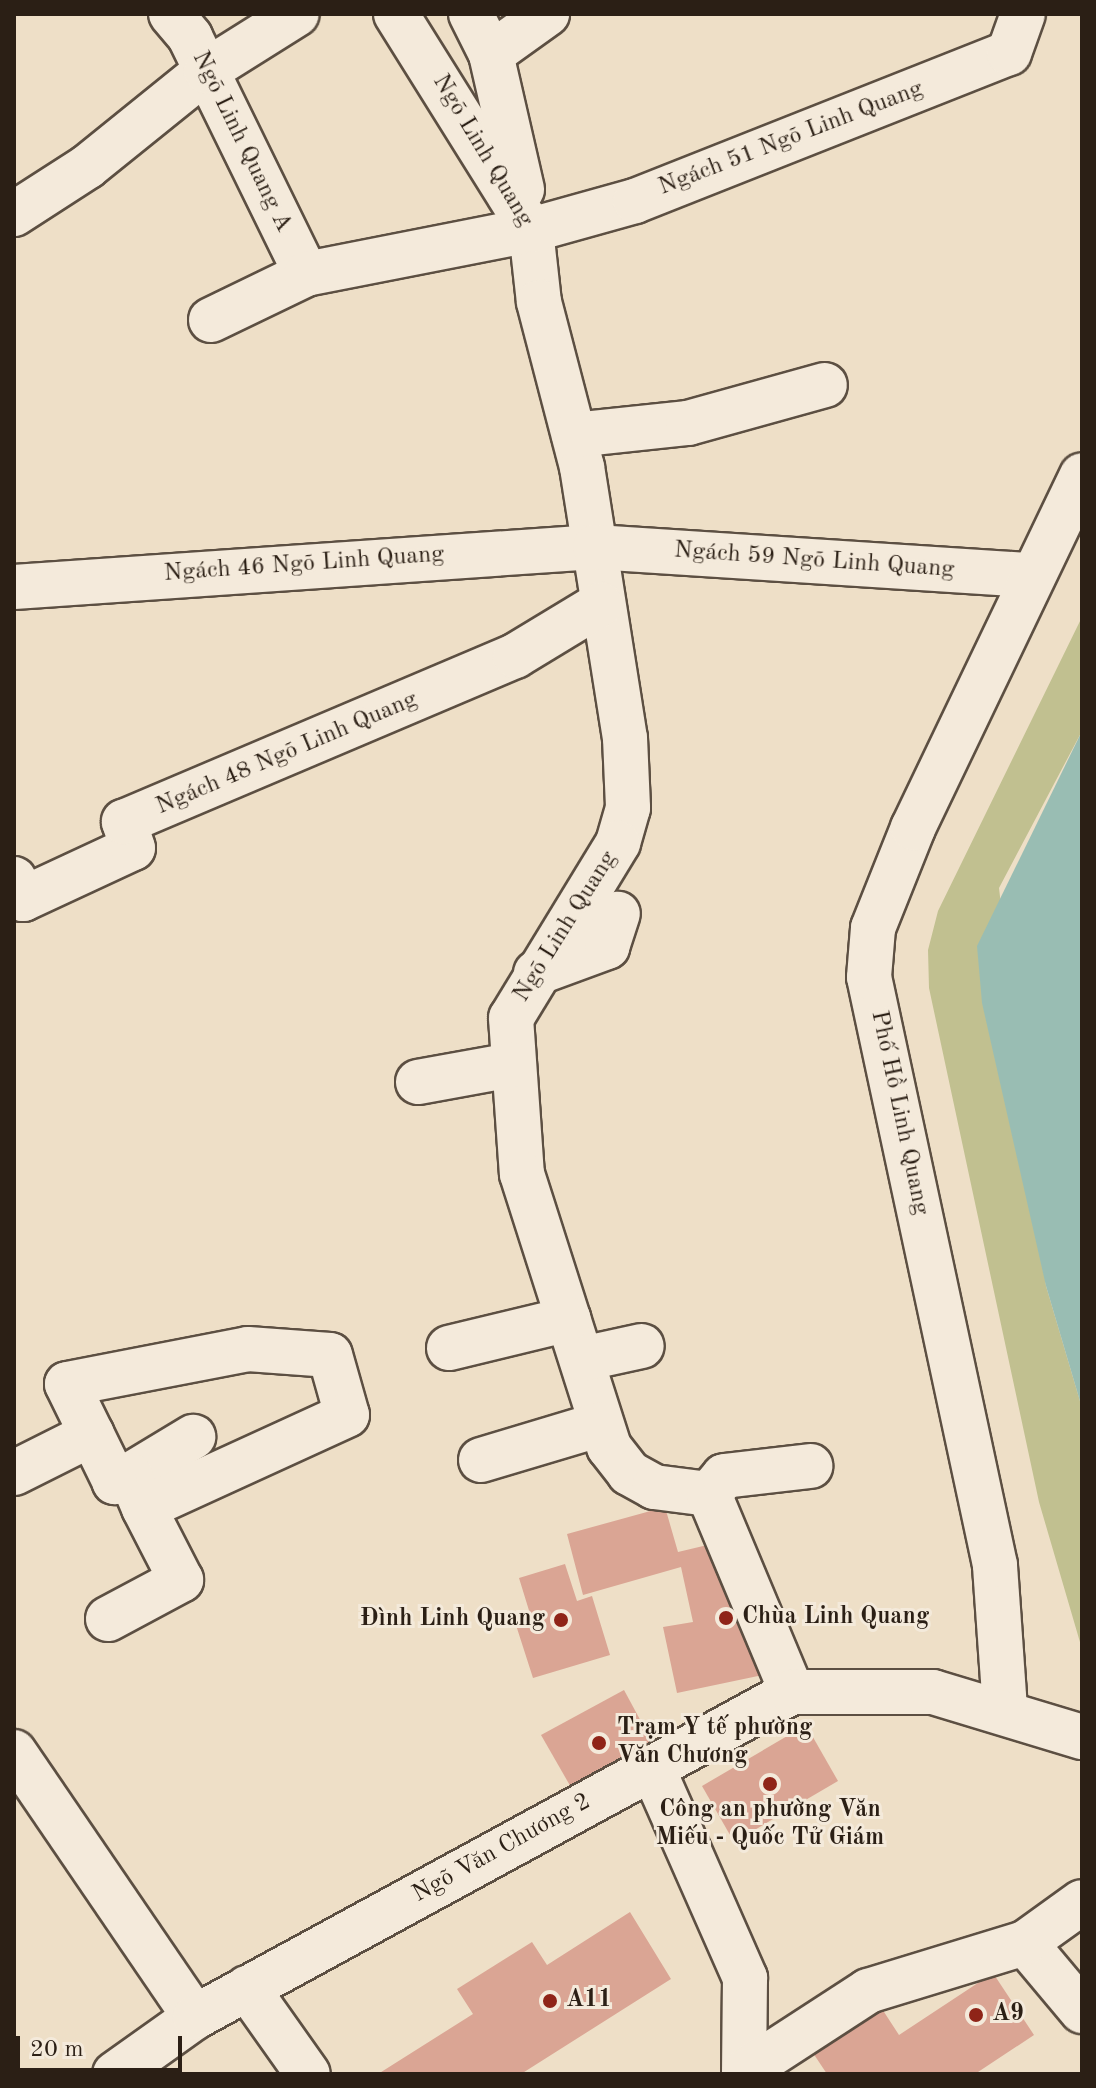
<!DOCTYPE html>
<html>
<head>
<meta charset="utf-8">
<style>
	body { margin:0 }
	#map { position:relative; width:1096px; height:2088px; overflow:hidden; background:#eedfc7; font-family:"Old Standard TT",serif }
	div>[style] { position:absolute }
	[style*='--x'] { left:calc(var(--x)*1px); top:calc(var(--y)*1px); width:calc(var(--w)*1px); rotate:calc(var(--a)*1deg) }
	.green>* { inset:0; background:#c1c090 }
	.water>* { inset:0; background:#99bdb3 }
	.building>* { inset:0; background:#daa594 }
	.roads { filter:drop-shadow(2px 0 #5c4f42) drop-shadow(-2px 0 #5c4f42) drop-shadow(0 2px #5c4f42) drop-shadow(0 -2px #5c4f42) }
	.minor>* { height:44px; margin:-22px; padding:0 22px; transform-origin:22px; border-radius:22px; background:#f4eadb }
	.dots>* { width:22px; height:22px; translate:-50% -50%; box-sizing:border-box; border:4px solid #f4eadb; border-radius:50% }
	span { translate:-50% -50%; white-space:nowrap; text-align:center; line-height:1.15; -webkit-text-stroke:6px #f4eadb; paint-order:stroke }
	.street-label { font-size:24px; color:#2b1f15 }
	.poi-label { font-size:24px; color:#2b1f15; font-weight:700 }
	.left { translate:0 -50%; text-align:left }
	.right { translate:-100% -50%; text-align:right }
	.frame { position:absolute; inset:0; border:16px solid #2b1f15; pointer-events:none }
	.scale { position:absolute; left:16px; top:2036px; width:166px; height:36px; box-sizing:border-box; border:4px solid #2b1f15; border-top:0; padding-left:10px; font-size:24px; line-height:28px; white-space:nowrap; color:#2b1f15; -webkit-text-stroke:6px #f4eadb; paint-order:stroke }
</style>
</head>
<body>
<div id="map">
	<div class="green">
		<i style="clip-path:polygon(1082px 617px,1082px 731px,999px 888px,1046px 1286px,1082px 1408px,1082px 1649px,1039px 1502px,929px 988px,928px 950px,938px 911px)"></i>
	</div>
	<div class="water">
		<i style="clip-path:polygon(1082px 731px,1082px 1408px,1046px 1286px,982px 1003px,977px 946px)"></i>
	</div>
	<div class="building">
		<i style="clip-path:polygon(665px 1507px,678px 1552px,720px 1542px,735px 1614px,759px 1609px,772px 1673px,677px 1693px,663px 1627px,693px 1622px,681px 1567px,583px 1595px,567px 1534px)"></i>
		<i style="clip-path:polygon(565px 1564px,577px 1601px,592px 1596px,610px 1655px,533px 1678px,515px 1622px,531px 1617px,519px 1578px)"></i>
		<i style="clip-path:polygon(624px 1690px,657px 1751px,576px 1796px,541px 1735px)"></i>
		<i style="clip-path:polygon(806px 1725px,838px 1781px,734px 1842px,702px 1786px)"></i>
		<i style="clip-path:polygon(630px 1912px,671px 1979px,521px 2074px,378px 2074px,473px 2014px,457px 1989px,532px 1942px,547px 1965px)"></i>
		<i style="clip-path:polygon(993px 1973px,1034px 2035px,975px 2074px,827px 2074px,805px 2041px,873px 1995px,899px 2035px)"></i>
	</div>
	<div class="roads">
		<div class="minor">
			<i style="--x:171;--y:14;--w:30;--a:50"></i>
			<i style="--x:190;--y:37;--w:264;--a:63.9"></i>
			<i style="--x:396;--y:14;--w:255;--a:58"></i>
			<i style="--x:531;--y:230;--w:72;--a:83.7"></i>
			<i style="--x:539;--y:302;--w:171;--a:75.4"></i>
			<i style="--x:582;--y:467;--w:274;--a:81"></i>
			<i style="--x:625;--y:738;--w:70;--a:87.5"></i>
			<i style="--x:628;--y:808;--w:36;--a:106"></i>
			<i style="--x:618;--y:843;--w:205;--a:121.4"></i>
			<i style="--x:511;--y:1018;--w:156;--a:86"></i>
			<i style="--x:522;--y:1174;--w:287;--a:72.3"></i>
			<i style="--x:609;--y:1447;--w:33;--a:52"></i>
			<i style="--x:629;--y:1473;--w:29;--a:29"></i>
			<i style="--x:654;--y:1487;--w:55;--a:7.3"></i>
			<i style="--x:709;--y:1494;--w:215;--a:67.3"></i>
			<i style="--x:471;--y:14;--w:45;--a:63.4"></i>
			<i style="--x:491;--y:54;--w:139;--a:77.1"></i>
			<i style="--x:491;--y:54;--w:69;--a:-35.5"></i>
			<i style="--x:14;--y:214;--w:87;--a:-32.8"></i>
			<i style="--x:87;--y:167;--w:153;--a:-38.9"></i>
			<i style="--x:206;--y:71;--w:107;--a:-32.1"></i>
			<i style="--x:211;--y:320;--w:106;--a:-25.8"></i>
			<i style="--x:306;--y:274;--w:229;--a:-11.1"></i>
			<i style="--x:531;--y:230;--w:108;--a:-15.6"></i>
			<i style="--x:635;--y:201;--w:402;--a:-21.6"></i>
			<i style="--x:1009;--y:53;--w:41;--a:-70.3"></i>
			<i style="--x:574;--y:435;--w:115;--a:-6"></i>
			<i style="--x:688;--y:423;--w:142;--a:-15.5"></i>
			<i style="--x:14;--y:587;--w:582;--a:-3.94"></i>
			<i style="--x:595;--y:547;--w:439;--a:3.7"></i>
			<i style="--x:14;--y:879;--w:22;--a:66"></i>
			<i style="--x:23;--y:899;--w:121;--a:-24.9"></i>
			<i style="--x:133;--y:848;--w:28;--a:-109"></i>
			<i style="--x:124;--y:822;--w:425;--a:-23"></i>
			<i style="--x:515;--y:656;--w:100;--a:-31.2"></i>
			<i style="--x:536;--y:973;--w:76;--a:-20.1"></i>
			<i style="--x:607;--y:947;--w:35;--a:-72"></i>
			<i style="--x:418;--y:1082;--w:96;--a:-10.3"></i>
			<i style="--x:449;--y:1348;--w:123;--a:-13.6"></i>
			<i style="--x:582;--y:1359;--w:61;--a:-12.2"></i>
			<i style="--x:481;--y:1460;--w:125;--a:-16.7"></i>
			<i style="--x:14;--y:1473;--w:87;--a:-26.6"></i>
			<i style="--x:130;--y:1475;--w:74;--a:-31.1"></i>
			<i style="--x:709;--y:1494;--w:23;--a:-50"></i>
			<i style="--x:724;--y:1476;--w:87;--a:-6.6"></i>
			<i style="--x:108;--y:1619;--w:83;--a:-28.1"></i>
			<i style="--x:181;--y:1580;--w:81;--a:-117.2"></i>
			<i style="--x:144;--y:1508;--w:36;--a:-113"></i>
			<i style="--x:130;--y:1475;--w:17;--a:155"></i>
			<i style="--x:115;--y:1482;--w:109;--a:-116.1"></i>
			<i style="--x:67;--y:1384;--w:184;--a:-10.9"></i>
			<i style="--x:248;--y:1349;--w:82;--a:4.2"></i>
			<i style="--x:330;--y:1355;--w:62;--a:74.2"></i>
			<i style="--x:347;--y:1415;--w:223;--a:155.4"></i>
			<i style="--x:1005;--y:1709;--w:144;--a:-94"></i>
			<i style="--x:995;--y:1565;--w:601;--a:-102.09"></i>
			<i style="--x:869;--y:977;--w:49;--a:-85.3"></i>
			<i style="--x:873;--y:928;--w:108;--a:-68.2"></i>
			<i style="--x:913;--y:828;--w:391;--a:-64.4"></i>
			<i style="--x:14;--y:1752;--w:321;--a:55.7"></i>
			<i style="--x:652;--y:1767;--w:231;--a:66.2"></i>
			<i style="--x:745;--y:1978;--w:96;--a:90.6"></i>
			<i style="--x:1025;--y:1943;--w:89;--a:50"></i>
			<i style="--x:247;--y:1988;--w:105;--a:54.7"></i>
			<i style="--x:745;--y:2071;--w:147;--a:-33"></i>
			<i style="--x:868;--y:1991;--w:164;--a:-17"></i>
			<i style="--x:1025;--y:1943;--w:70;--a:-35.7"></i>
			<i style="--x:115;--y:2074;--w:98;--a:-35.5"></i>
			<i style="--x:195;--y:2017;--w:680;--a:-28.56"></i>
			<i style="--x:792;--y:1692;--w:141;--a:0"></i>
			<i style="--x:933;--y:1692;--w:156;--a:16.8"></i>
		</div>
	</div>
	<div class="dots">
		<i style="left:726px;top:1618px;background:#8f2418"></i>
		<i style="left:561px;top:1620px;background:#8f2418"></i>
		<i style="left:599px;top:1743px;background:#8f2418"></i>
		<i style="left:770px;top:1784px;background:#8f2418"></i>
		<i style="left:550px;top:2001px;background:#8f2418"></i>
		<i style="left:976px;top:2015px;background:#8f2418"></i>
	</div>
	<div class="street-label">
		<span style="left:791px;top:139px;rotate:-21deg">Ngách 51 Ngõ Linh Quang</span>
		<span style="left:241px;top:142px;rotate:64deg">Ngõ Linh Quang A</span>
		<span style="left:482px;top:151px;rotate:59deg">Ngõ Linh Quang</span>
		<span style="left:814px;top:561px;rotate:4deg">Ngách 59 Ngõ Linh Quang</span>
		<span style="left:304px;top:565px;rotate:-4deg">Ngách 46 Ngõ Linh Quang</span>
		<span style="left:287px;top:754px;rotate:-23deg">Ngách 48 Ngõ Linh Quang</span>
		<span style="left:566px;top:927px;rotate:-58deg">Ngõ Linh Quang</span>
		<span style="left:899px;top:1113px;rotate:78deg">Phố Hồ Linh Quang</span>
		<span style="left:502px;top:1849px;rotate:-29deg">Ngõ Văn Chương 2</span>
	</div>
	<div class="poi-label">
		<span class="left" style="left:742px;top:1618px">Chùa Linh Quang</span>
		<span class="right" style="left:545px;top:1620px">Đình Linh Quang</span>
		<span class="left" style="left:617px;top:1743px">Trạm Y tế phường<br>Văn Chương</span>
		<span style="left:770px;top:1825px">Công an phường Văn<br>Miếu - Quốc Tử Giám</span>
		<span class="left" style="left:566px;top:2001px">A11</span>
		<span class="left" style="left:992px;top:2015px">A9</span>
	</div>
	<div class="frame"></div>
	<div class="scale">20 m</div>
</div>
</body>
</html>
